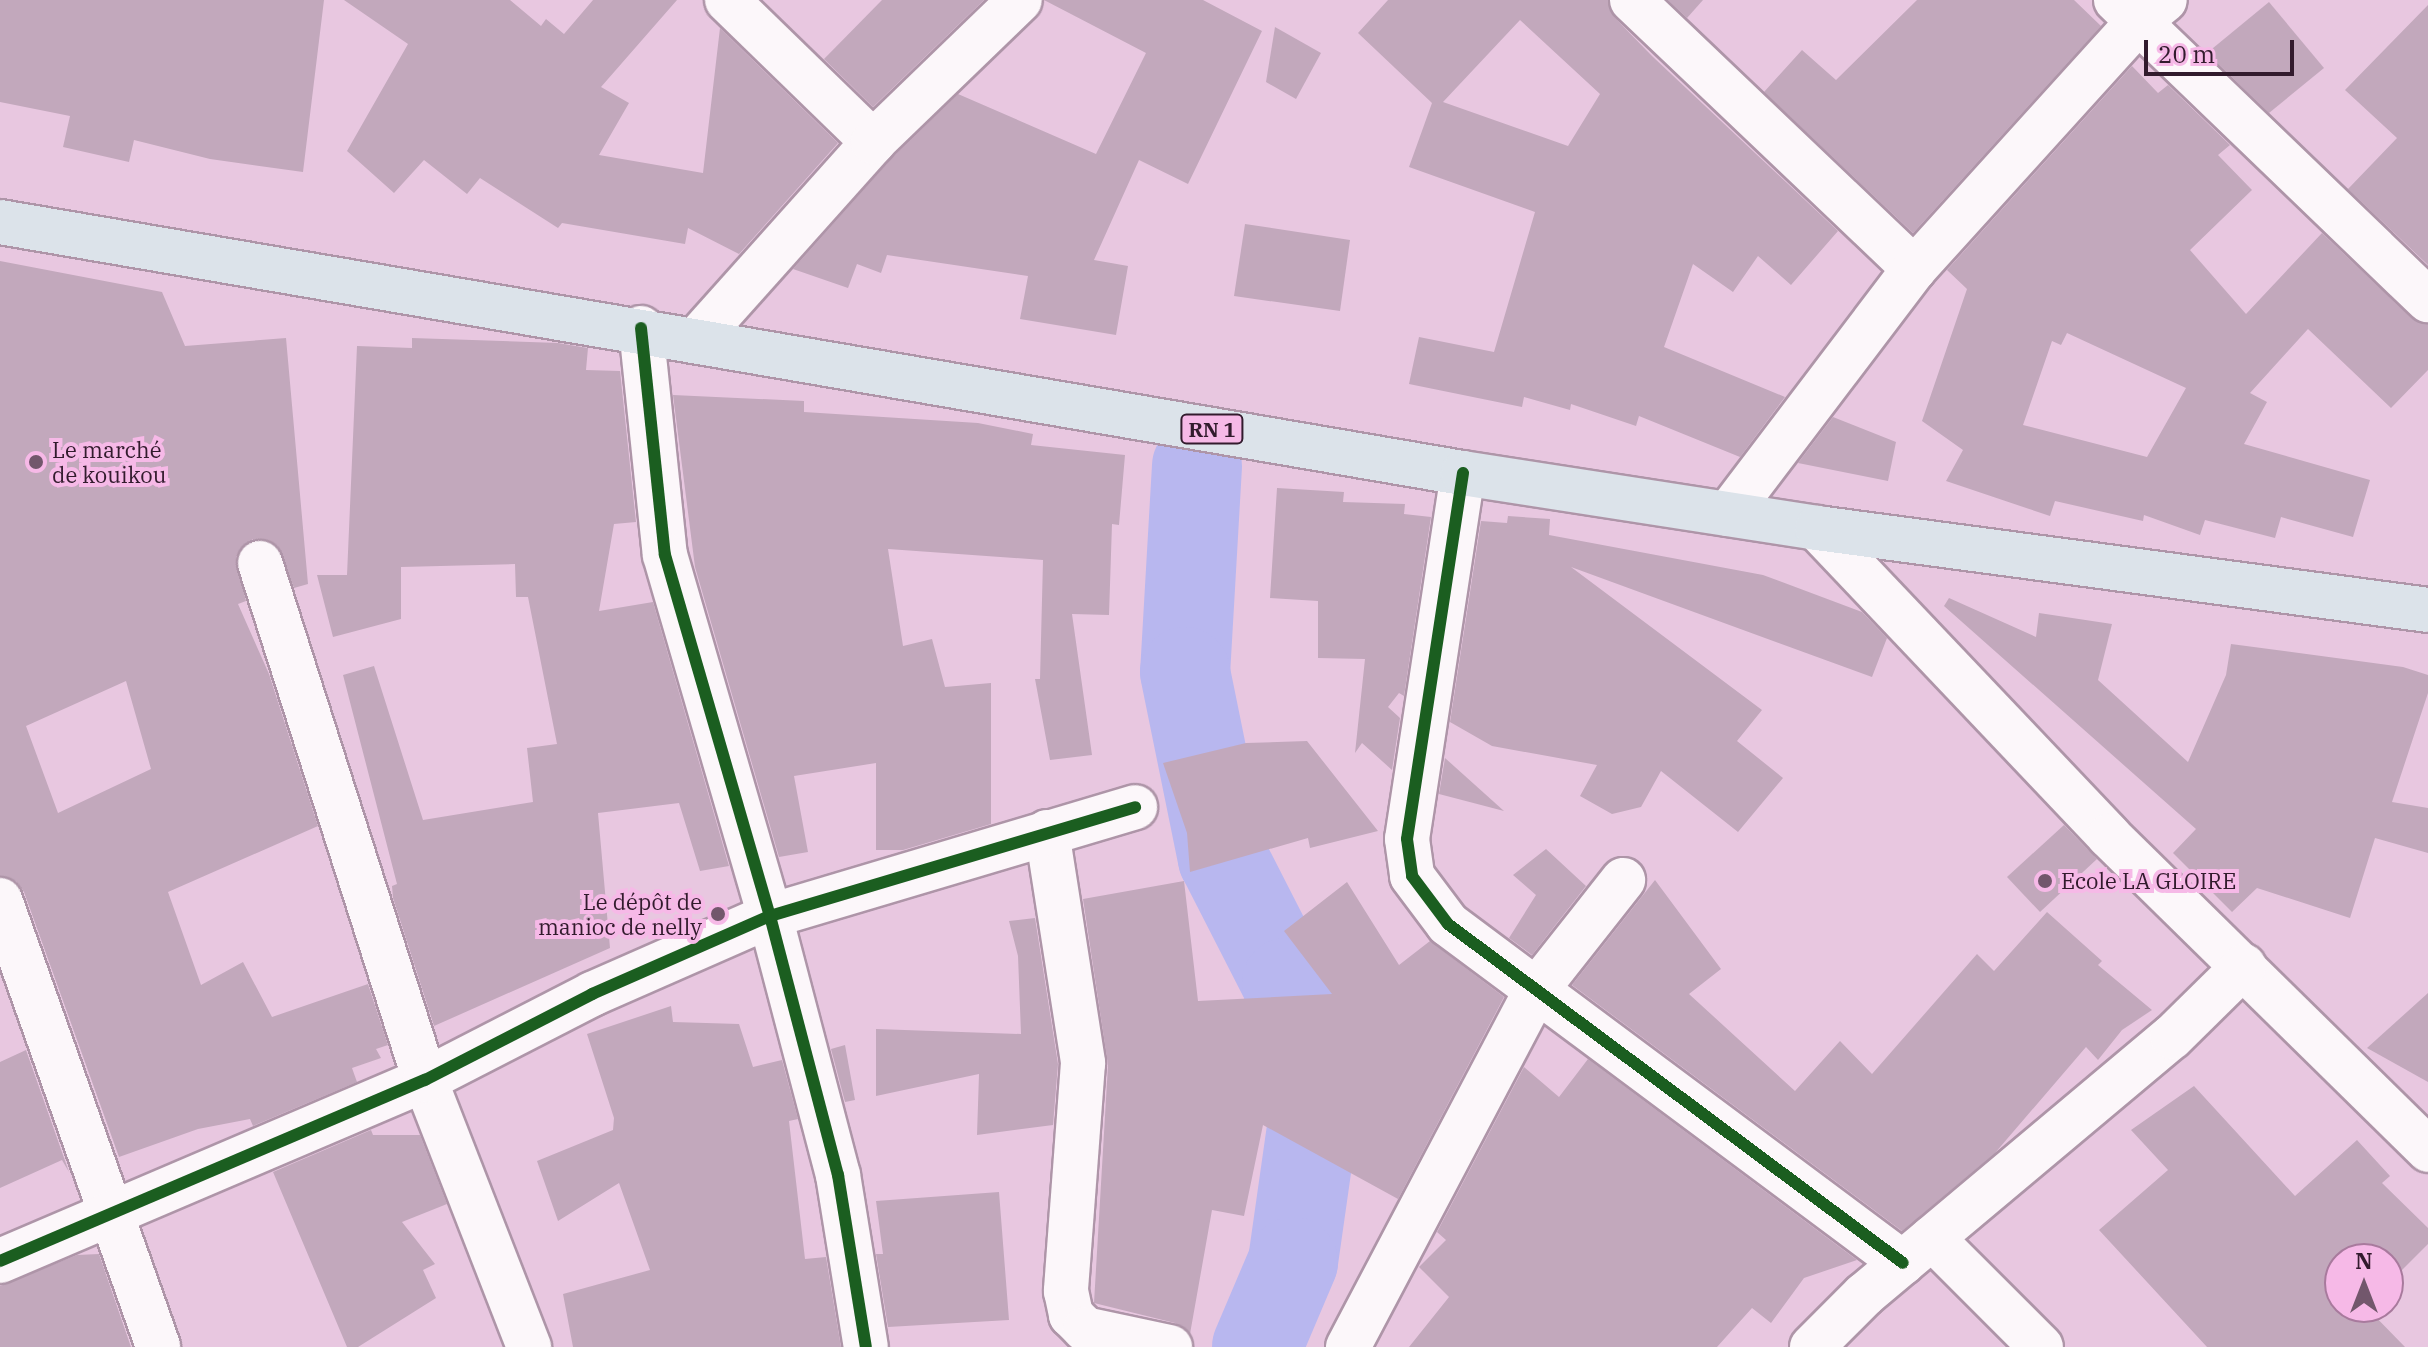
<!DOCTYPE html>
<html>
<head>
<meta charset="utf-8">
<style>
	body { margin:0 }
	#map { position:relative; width:2428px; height:1347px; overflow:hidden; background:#e8c7e0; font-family:"IBM Plex Serif",serif }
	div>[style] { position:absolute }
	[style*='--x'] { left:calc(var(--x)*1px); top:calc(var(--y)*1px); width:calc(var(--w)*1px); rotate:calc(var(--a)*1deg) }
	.river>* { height:90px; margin:-45px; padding:0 45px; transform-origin:45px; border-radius:45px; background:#b8b7ef }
	.building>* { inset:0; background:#c2a8bc }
	.roads { filter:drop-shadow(2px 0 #ae95a8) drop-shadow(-2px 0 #ae95a8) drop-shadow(0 2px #ae95a8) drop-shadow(0 -2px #ae95a8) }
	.minor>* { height:44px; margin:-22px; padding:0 22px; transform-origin:22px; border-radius:22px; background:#fcf7fa }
	.highway>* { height:44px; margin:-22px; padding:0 22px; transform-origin:22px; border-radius:22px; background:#dce3ea }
	.cycleway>* { height:12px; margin:-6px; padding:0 6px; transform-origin:6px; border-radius:6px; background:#1b5e20 }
	.dots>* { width:22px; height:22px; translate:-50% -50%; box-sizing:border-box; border:4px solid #f6b9e7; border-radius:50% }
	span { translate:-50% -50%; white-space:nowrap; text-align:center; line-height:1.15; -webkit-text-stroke:8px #f6b9e7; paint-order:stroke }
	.shield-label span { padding:2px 6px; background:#f6b9e7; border:2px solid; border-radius:6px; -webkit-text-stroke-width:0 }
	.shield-label { font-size:20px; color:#321b2d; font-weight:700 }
	.poi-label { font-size:22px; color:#321b2d }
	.left { translate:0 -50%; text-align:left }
	.right { translate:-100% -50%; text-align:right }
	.north { position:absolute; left:2324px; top:1243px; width:80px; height:80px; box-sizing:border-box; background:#f6b9e7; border:2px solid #a87a9d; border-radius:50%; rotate:0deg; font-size:22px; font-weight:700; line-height:32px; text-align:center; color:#321b2d }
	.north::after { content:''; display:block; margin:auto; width:28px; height:36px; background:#72576c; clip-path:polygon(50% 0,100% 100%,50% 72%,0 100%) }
	.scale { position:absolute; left:2144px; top:40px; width:150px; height:36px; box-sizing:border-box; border:4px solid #321b2d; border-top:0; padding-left:10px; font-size:24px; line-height:28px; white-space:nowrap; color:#321b2d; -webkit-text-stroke:6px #f6b9e7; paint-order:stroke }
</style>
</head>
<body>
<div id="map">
	<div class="river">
		<i style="--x:1197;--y:466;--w:206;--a:93.3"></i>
		<i style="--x:1185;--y:672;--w:190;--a:78.5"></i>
		<i style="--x:1223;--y:858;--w:140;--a:62.9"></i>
		<i style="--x:1287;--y:983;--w:134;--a:78.4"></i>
		<i style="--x:1314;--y:1114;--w:149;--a:98.1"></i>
		<i style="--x:1293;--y:1262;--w:92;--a:113"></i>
	</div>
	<div class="building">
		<i style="clip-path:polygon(0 0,324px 0,303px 172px,210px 159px,134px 140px,129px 162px,63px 147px,70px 116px,0 102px)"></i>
		<i style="clip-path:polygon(344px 0,510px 0,541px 26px,546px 19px,564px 34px,593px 0,677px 0,601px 87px,629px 103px,599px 155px,703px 173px,720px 28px,838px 143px,739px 254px,688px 228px,685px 244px,562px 223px,558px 228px,480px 178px,467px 194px,424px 160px,394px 193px,347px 151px,408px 44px)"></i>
		<i style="clip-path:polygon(882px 0,984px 0,873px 107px,824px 59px)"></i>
		<i style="clip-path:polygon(1044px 0,1203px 0,1262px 31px,1188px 184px,1139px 160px,1094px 260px,1128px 266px,1116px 335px,1020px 319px,1028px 276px,887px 255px,881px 273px,857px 264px,848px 288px,793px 269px,891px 159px,958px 94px,1096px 154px,1146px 53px)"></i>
		<i style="clip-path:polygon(evenodd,1388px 0,1608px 0,1614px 17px,1652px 56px,1838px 231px,1791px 285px,1758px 256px,1733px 292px,1693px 264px,1664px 347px,1785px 397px,1740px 457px,1639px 416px,1636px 426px,1571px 404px,1570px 410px,1524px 397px,1522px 407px,1409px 384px,1419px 337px,1494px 352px,1535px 212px,1409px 167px,1432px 103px,1358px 33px,1388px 0,1520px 20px,1600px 94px,1568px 146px,1443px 102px,1520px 20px)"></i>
		<i style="clip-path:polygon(1668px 0,1703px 0,1687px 18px)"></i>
		<i style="clip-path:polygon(1917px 0,2074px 0,2101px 26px,1913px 233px,1764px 92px,1802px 50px,1836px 80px)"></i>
		<i style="clip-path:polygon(2269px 2px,2324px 68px,2269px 113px,2207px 53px)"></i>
		<i style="clip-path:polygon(2428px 5px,2428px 265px,2348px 189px,2397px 138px,2345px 90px)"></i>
		<i style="clip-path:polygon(1275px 27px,1321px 53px,1296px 99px,1266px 82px)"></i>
		<i style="clip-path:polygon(evenodd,2132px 66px,2158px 93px,2168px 85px,2230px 145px,2218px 155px,2252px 190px,2190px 250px,2246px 314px,2322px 233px,2411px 318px,2428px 324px,2428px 370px,2391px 408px,2308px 329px,2250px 393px,2267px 402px,2244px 444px,2370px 480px,2353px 537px,2281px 517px,2275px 538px,2205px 520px,2200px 535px,2144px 515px,2143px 521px,2055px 501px,2050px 516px,1946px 481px,1963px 450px,1922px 421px,1967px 289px,1947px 270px,2132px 66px,2067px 333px,2186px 388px,2147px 457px,2023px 425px,2052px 341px,2061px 345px,2067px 333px)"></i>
		<i style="clip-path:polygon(1245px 224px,1350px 240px,1340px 311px,1234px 296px)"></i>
		<i style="clip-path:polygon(evenodd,0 261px,162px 292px,185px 346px,286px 338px,308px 584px,294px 588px,277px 545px,253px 539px,236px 557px,246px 601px,238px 604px,269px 674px,318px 826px,168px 892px,201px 985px,243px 962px,272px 1017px,368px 984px,388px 1045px,376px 1049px,381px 1058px,352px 1068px,357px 1082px,253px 1126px,250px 1119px,198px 1129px,119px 1157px,24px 892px,16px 881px,0 876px,0 261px,126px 681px,151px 769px,58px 813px,26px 726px,126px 681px)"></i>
		<i style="clip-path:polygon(412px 338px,558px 343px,588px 348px,586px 370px,620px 371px,636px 522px,614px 524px,599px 611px,653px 602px,729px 866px,700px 871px,679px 803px,598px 813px,610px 948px,434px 1026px,393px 898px,392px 886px,397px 884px,343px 675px,374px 666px,423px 820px,533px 802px,527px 748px,557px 744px,528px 597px,516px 597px,515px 564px,401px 567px,401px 619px,333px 637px,317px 575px,347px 575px,357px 346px,412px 348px)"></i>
		<i style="clip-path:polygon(673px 395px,804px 401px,804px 412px,978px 423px,1033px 434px,1031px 445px,1125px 455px,1119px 525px,1112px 524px,1109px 615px,1072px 614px,1092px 755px,1050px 760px,1035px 679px,1040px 679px,1043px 560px,888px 549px,903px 646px,932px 639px,945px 687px,991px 683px,991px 824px,903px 850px,876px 850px,876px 763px,794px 776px,808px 852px,779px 857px,695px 567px)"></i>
		<i style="clip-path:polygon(1833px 417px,1896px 442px,1888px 481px,1798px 463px)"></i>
		<i style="clip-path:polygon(1277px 488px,1344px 492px,1343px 502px,1405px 504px,1404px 514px,1431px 517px,1404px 696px,1399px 693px,1388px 707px,1400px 718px,1392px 770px,1362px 743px,1355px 753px,1365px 659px,1318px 658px,1318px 601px,1270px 598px)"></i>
		<i style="clip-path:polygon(1508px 516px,1550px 519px,1549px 535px,1763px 575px,1862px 612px,1887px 638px,1872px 677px,1571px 567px,1762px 710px,1737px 741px,1783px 778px,1738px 832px,1661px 771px,1641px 807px,1612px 814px,1580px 796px,1597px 765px,1492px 746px,1450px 722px,1481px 521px,1507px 523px)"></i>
		<i style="clip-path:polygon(1949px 598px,2036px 637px,2039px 613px,2112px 624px,2098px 680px,2188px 762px,2226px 675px,2231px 644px,2403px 667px,2428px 675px,2428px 693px,2392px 802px,2428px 808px,2428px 853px,2375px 838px,2350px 918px,2257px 888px,2232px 912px,2173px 853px,2196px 829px,1944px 606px)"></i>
		<i style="clip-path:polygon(1307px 741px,1378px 831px,1310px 848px,1308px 838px,1190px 872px,1187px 833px,1163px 763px,1246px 743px)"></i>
		<i style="clip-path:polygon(1445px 758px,1504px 811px,1439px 794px)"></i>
		<i style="clip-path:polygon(2064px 825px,2097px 859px,2040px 912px,2007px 877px)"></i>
		<i style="clip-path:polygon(1546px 849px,1586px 886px,1532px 955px,1509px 938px,1536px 895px,1513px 875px)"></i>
		<i style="clip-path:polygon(1655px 880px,1721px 969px,1689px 994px,1795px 1091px,1840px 1041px,1872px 1074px,1977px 954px,1994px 971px,2047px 912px,2102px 961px,2098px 965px,2152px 1010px,2122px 1030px,2098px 1060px,2086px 1047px,1995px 1153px,1902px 1231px,1572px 985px)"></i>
		<i style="clip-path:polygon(1184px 881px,1198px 1001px,1332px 994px,1284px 931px,1347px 882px,1399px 965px,1430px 941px,1504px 997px,1398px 1199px,1263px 1125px,1244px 1216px,1212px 1210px,1190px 1334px,1175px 1323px,1094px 1303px,1108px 1065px,1083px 899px)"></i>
		<i style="clip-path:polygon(1035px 918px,1058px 1064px,1053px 1125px,977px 1135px,979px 1074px,876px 1096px,876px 1029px,1021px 1034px,1018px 956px,1009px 921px)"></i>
		<i style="clip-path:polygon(2428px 993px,2428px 1082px,2367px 1048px)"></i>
		<i style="clip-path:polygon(671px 1006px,673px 1022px,739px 1024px,753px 1067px,782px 1060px,798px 1119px,789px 1121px,805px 1259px,826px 1257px,841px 1347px,573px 1347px,563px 1294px,650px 1270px,619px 1183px,558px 1221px,537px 1161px,613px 1130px,614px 1118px,587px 1034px)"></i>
		<i style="clip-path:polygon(845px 1045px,855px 1100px,845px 1102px,831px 1049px)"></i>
		<i style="clip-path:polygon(26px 1050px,69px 1172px,62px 1160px,0 1188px,0 1062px)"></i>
		<i style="clip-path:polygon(1588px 1059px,1857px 1260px,1804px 1278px,1771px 1323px,1752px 1308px,1717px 1347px,1409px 1347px,1449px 1297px,1419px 1267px,1446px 1240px,1437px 1232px,1524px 1067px,1559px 1097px)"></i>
		<i style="clip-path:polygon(2194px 1086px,2295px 1196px,2357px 1140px,2390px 1176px,2382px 1183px,2428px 1228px,2428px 1244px,2388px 1284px,2388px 1259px,2340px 1259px,2340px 1307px,2366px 1307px,2405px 1347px,2207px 1347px,2099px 1230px,2168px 1170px,2131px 1130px)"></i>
		<i style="clip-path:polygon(371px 1130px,373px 1135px,420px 1135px,447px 1204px,402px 1222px,435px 1264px,423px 1270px,436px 1298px,358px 1347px,347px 1347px,273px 1172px)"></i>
		<i style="clip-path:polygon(999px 1192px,1009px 1320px,888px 1327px,876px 1254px,883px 1254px,876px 1201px)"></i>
		<i style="clip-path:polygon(99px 1254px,131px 1347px,0 1347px,0 1286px,77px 1255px)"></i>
	</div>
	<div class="roads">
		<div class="minor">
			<i style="--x:727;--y:0;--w:204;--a:44.2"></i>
			<i style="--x:1632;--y:0;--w:390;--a:43.6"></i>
			<i style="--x:2116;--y:0;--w:433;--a:43.9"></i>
			<i style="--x:641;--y:328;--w:228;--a:84"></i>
			<i style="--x:665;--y:555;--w:376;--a:73.8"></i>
			<i style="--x:770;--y:916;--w:268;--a:75.3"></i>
			<i style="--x:838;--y:1175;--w:174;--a:80.8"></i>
			<i style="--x:698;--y:338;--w:263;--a:-48.2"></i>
			<i style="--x:873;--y:142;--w:204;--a:-44"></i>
			<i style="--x:1463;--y:473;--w:370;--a:98.7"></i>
			<i style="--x:1407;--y:839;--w:37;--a:82"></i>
			<i style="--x:1412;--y:876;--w:60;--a:53.1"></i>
			<i style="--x:1448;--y:924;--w:567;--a:36.69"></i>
			<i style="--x:1728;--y:514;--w:308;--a:-52.8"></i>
			<i style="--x:1914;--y:269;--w:335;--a:-47.8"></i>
			<i style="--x:2139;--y:21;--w:33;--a:-39"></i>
			<i style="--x:1817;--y:528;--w:424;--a:46.5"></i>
			<i style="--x:2109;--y:836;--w:448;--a:44.5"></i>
			<i style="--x:260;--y:563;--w:543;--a:72.3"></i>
			<i style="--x:425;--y:1080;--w:287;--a:68.7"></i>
			<i style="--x:1047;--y:832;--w:234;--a:81.1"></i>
			<i style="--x:1083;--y:1063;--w:229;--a:94.3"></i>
			<i style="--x:1066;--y:1291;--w:25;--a:78"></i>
			<i style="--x:1071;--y:1315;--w:20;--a:45"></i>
			<i style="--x:1085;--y:1329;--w:87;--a:12"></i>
			<i style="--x:0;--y:900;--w:474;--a:70.5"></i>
			<i style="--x:1932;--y:1238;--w:154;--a:45"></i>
			<i style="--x:0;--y:1261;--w:462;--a:-23.1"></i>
			<i style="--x:425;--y:1080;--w:188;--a:-27.2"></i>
			<i style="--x:592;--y:994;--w:194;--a:-23.7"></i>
			<i style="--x:770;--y:916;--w:381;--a:-16.6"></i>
			<i style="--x:1348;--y:1347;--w:405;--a:-62.2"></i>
			<i style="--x:1537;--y:989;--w:139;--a:-51.7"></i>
			<i style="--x:1812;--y:1347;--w:74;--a:-45"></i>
			<i style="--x:1864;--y:1295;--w:402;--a:-40"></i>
			<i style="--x:2172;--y:1037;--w:101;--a:-44.6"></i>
		</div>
		<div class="highway">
			<i style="--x:0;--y:222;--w:1484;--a:9.74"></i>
			<i style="--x:1463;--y:473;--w:358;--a:8.8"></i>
			<i style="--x:1817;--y:528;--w:616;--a:7.64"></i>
		</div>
	</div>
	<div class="cycleway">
		<i style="--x:641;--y:328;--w:228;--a:84"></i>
		<i style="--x:665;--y:555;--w:376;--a:73.8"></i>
		<i style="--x:770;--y:916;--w:268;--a:75.3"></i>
		<i style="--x:838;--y:1175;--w:174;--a:80.8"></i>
		<i style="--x:1463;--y:473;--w:370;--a:98.7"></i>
		<i style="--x:1407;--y:839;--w:37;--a:82"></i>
		<i style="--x:1412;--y:876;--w:60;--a:53.1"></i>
		<i style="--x:1448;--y:924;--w:567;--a:36.69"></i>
		<i style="--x:0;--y:1261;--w:462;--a:-23.1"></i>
		<i style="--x:425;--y:1080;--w:188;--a:-27.2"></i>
		<i style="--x:592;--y:994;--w:194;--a:-23.7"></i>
		<i style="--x:770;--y:916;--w:381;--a:-16.6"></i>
	</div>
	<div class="dots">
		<i style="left:36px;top:462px;background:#72576c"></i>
		<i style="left:2045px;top:881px;background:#72576c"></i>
		<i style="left:718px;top:914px;background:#72576c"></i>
	</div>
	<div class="shield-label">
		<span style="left:1212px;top:429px">RN 1</span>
	</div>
	<div class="poi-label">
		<span class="left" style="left:52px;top:462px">Le marché<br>de kouikou</span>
		<span class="left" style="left:2061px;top:881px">Ecole LA GLOIRE</span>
		<span class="right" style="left:702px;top:914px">Le dépôt de<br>manioc de nelly</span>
	</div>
	<div class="north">N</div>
	<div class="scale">20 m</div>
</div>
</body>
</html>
